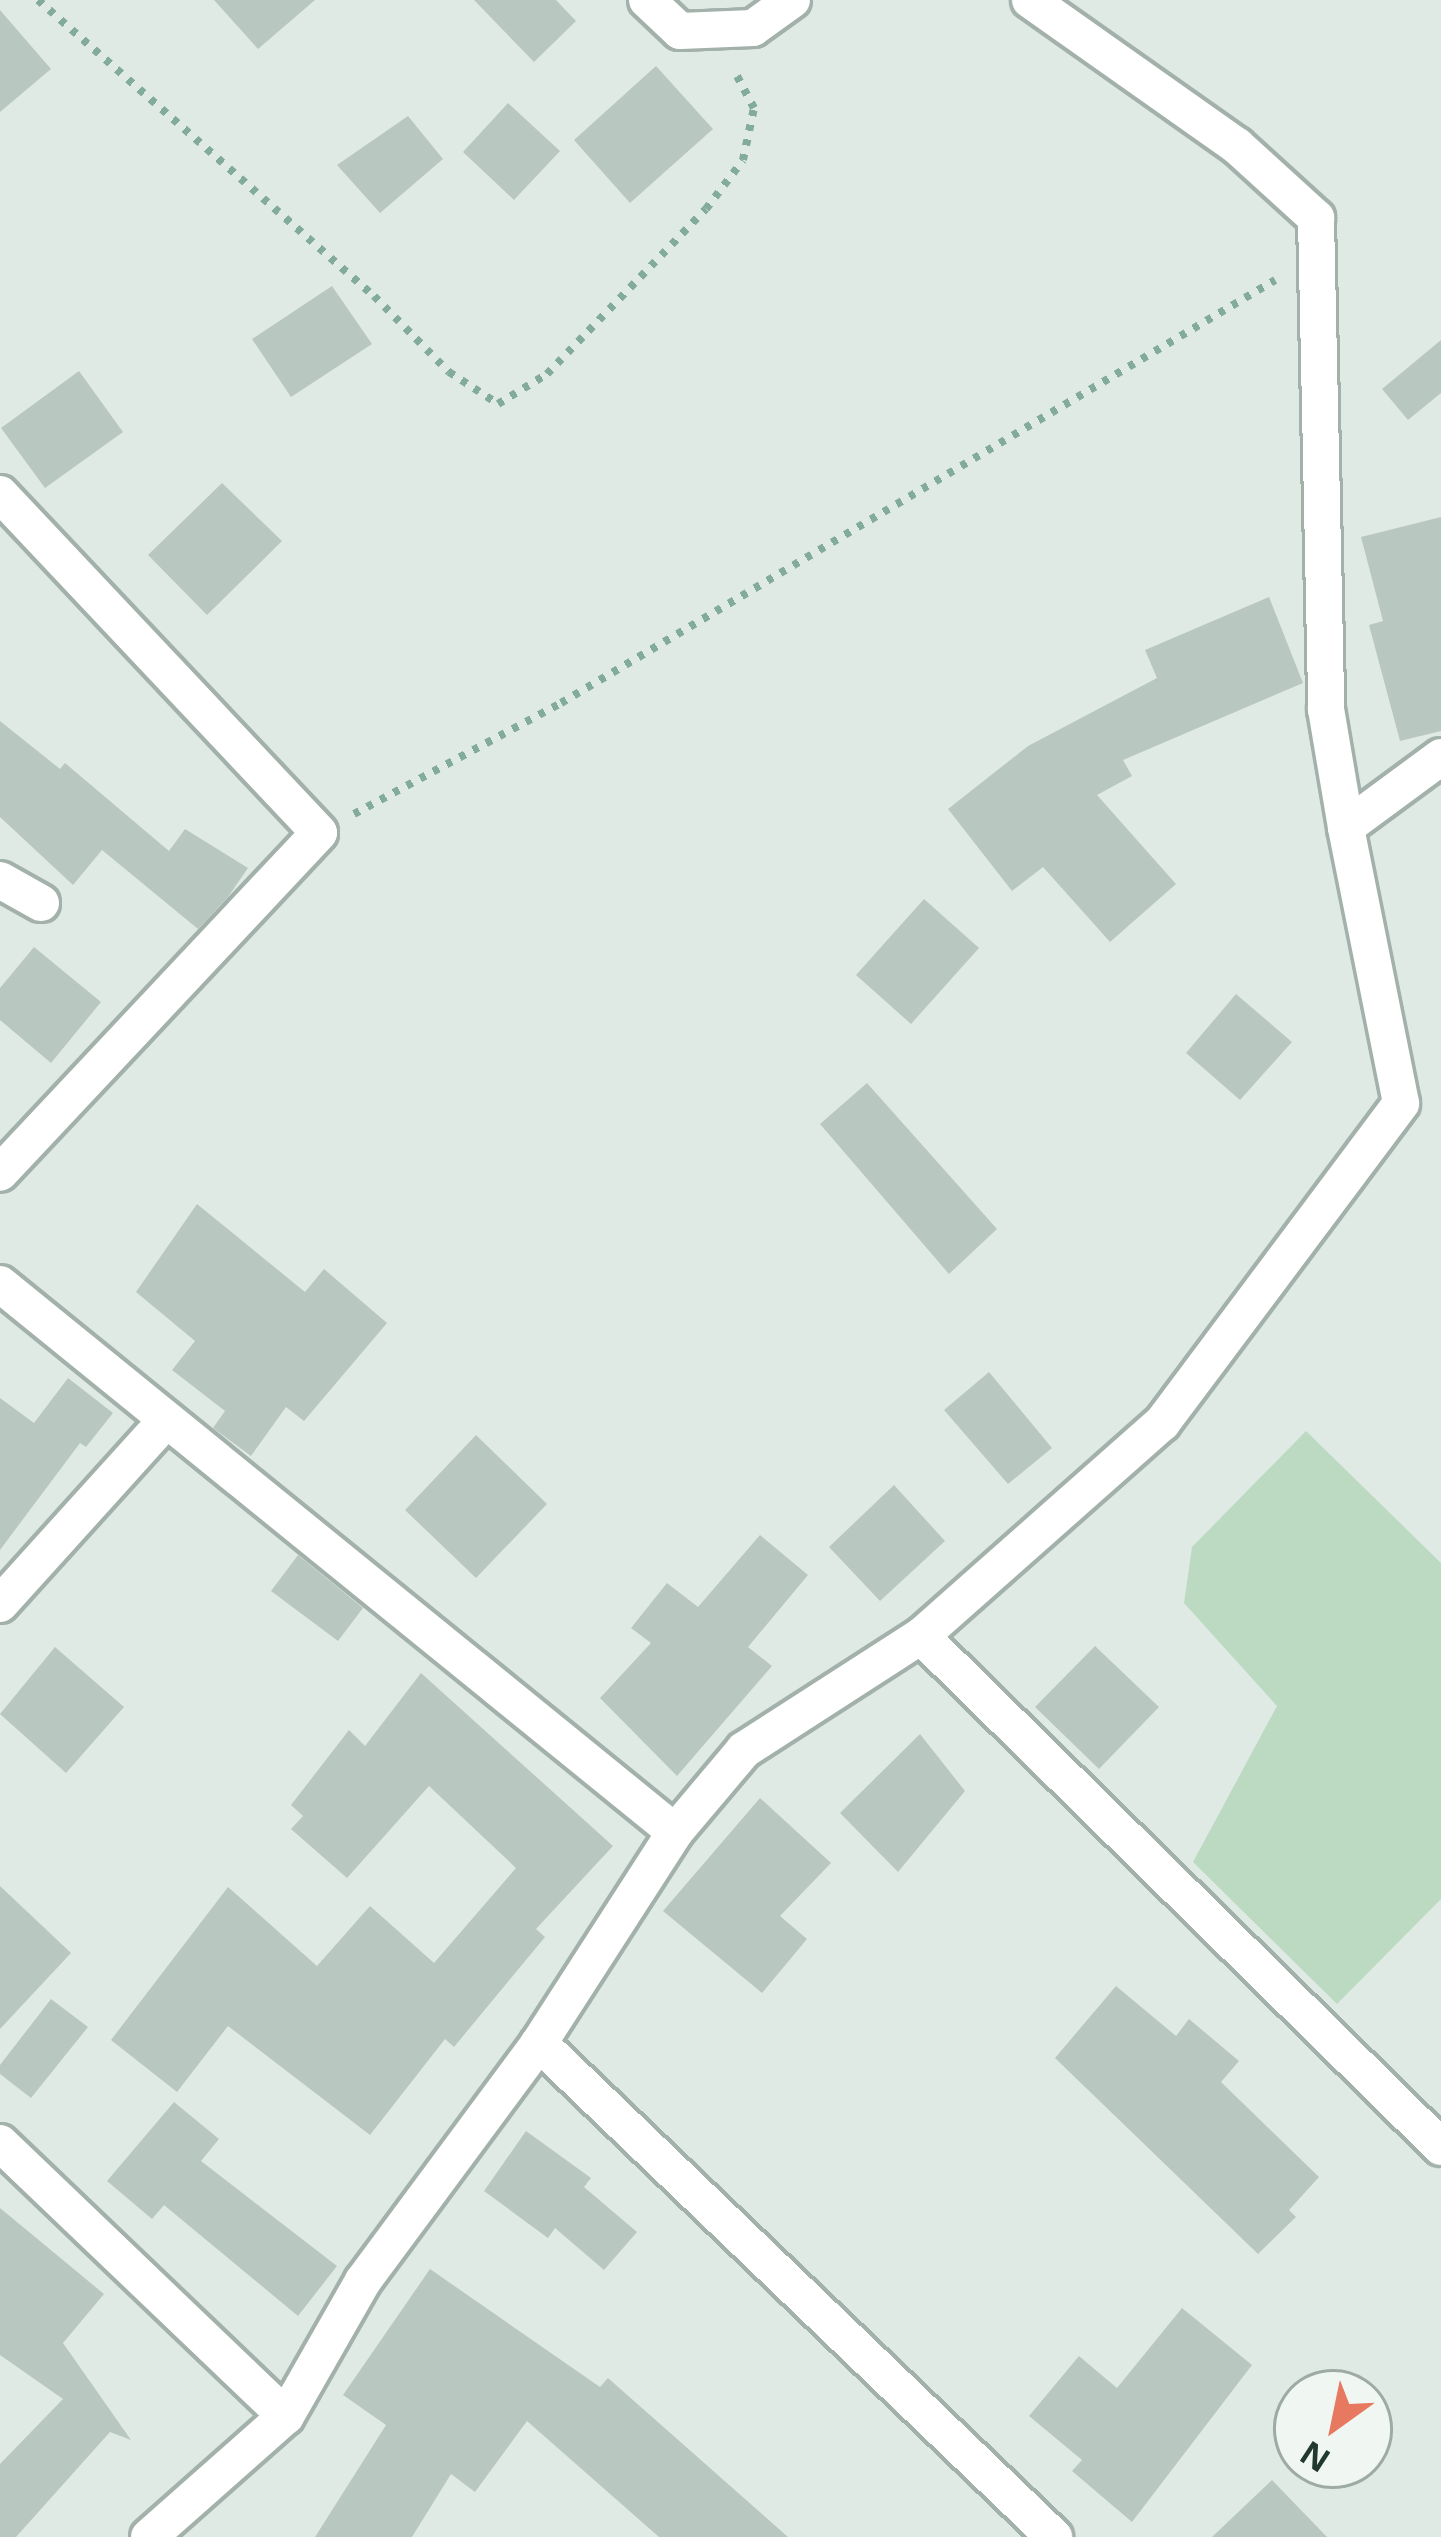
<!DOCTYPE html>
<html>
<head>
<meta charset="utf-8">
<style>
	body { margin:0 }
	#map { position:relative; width:1441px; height:2537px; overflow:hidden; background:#e0eae5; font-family:"Open Sans",sans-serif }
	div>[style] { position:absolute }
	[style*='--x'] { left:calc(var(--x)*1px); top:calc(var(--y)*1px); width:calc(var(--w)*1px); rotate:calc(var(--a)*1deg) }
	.green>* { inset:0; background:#bbdac1 }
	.building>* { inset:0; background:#b9c7c1 }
	.path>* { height:8px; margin-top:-4px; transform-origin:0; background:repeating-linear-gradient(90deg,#83ab9c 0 6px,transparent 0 15px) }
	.roads { filter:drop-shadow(3px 0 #a3b1ab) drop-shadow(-3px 0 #a3b1ab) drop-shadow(0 3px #a3b1ab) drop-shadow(0 -3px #a3b1ab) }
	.street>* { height:36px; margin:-18px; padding:0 18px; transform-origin:18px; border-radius:18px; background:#fff }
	span { translate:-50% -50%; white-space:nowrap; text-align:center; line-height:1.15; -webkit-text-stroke:12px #f0f7f3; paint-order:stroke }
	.north { position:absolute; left:1273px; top:2369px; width:120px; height:120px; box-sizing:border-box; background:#f0f7f3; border:3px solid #9eaba5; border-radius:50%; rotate:213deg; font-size:33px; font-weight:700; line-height:48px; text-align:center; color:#223931 }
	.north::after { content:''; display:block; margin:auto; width:42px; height:54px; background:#e77961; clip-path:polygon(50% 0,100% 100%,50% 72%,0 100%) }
</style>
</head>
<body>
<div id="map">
	<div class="green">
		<i style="clip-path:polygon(1306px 1431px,1441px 1563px,1441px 1899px,1337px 2004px,1193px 1862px,1277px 1706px,1184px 1603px,1192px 1547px)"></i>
	</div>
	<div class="building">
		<i style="clip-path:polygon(214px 0,315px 0,258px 49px)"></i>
		<i style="clip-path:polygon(474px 0,556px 0,576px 21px,534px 62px)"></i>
		<i style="clip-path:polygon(0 10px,51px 69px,0 112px)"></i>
		<i style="clip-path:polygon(656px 66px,713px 129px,630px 203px,574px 140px)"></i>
		<i style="clip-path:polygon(508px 103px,560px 151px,514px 200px,463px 152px)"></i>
		<i style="clip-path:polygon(408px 116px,443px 159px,380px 213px,337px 165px)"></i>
		<i style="clip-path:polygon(332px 286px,372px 344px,291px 397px,252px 339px)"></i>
		<i style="clip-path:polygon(1441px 340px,1441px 393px,1408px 420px,1382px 389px)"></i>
		<i style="clip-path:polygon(79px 371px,123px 432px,45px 488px,1px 428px)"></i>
		<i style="clip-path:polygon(222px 483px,282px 541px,207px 615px,148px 555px)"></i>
		<i style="clip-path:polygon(1441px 517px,1441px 731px,1400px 741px,1369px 625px,1383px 621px,1361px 537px)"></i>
		<i style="clip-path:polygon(1269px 597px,1303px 683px,1123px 760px,1132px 776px,1097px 795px,1176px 884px,1110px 942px,1043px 867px,1012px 891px,948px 809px,1028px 746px,1157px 678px,1145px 650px)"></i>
		<i style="clip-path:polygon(0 721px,60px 769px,65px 763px,169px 851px,185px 829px,248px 868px,228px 897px,198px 929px,102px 850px,73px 885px,0 817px)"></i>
		<i style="clip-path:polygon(924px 899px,979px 948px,911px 1024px,856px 975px)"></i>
		<i style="clip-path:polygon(34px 947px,101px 1002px,51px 1063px,0 1020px,0 988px)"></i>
		<i style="clip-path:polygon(1236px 994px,1292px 1042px,1240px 1100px,1186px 1053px)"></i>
		<i style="clip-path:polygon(867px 1083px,997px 1229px,949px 1274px,820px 1124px)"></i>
		<i style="clip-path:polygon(197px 1204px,305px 1292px,324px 1269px,387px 1323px,304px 1421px,286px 1407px,251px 1456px,213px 1428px,225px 1411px,172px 1370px,195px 1341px,136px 1292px)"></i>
		<i style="clip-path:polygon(989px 1372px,1052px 1448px,1008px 1484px,944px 1410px)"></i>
		<i style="clip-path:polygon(68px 1378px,113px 1413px,86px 1447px,80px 1443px,0 1550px,0 1398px,34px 1423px)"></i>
		<i style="clip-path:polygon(476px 1435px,547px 1504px,476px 1578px,405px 1510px)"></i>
		<i style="clip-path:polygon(894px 1485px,945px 1541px,880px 1601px,829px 1547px)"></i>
		<i style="clip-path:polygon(760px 1535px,808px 1575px,748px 1647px,772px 1666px,677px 1776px,600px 1698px,651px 1643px,631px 1628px,667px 1583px,698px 1607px)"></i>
		<i style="clip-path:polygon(298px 1555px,363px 1608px,338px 1641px,271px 1591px)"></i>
		<i style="clip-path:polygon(1095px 1646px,1159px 1707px,1099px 1769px,1035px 1707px)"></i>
		<i style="clip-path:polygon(55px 1647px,124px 1707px,66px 1773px,0 1714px)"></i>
		<i style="clip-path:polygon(421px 1673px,613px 1846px,536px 1929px,545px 1937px,454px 2047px,445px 2039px,370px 2135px,228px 2026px,177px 2092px,111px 2040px,228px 1887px,317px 1966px,370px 1906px,434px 1963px,516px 1868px,429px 1786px,347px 1878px,291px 1829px,303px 1816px,291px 1805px,349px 1730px,365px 1746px)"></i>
		<i style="clip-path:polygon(920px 1734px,965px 1791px,898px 1872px,840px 1813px)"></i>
		<i style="clip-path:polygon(760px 1798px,831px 1863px,780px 1916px,807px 1939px,762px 1993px,663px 1911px)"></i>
		<i style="clip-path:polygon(0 1886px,71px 1953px,0 2029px)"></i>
		<i style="clip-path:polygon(1116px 1986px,1176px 2036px,1189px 2019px,1239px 2061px,1221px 2082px,1319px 2177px,1289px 2210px,1296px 2217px,1258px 2254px,1055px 2058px)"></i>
		<i style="clip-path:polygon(51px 1999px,88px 2027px,31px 2098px,0 2074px,0 2065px)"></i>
		<i style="clip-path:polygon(174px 2102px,219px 2139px,201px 2161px,337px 2266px,298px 2316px,164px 2205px,152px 2219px,107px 2181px)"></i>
		<i style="clip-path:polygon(526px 2131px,591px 2178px,584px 2187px,637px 2232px,604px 2270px,555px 2228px,548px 2238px,484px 2191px)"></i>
		<i style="clip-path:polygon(0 2208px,104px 2294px,63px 2343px,131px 2440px,110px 2432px,16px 2537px,0 2537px,0 2464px,63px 2399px,0 2355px)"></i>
		<i style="clip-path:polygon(430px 2269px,600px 2387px,608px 2378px,788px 2537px,659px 2537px,527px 2421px,475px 2492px,451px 2474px,412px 2537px,315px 2537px,386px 2425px,343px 2395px)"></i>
		<i style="clip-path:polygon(1182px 2308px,1252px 2365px,1132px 2522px,1072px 2471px,1082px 2460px,1029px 2416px,1079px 2356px,1117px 2388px)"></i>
		<i style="clip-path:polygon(1272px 2480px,1327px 2537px,1212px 2537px)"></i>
	</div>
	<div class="path">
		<i style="--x:38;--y:0;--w:448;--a:41.4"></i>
		<i style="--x:374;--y:296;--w:107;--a:45.4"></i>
		<i style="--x:449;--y:372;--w:59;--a:33.1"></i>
		<i style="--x:498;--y:404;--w:57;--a:-31.5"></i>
		<i style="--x:547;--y:374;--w:229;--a:-46.1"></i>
		<i style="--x:706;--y:209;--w:61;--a:-52.9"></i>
		<i style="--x:743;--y:160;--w:53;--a:-78.1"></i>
		<i style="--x:754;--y:108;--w:38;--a:-118"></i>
		<i style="--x:354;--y:814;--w:235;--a:-28.2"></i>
		<i style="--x:561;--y:703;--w:830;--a:-30.64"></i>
	</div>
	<div class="roads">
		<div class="street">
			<i style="--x:647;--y:0;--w:45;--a:43.2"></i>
			<i style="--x:680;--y:31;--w:73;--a:-2.4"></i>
			<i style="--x:753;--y:28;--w:48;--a:-35.7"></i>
			<i style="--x:1030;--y:0;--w:253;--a:35.2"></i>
			<i style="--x:1237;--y:146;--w:107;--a:42.3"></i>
			<i style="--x:1316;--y:218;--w:491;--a:88.8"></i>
			<i style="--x:1326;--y:709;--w:120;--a:80.4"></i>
			<i style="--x:0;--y:494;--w:465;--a:46.7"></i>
			<i style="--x:319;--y:833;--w:466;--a:133.2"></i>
			<i style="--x:0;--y:880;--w:47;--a:29.3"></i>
			<i style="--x:0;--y:1284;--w:869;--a:39.07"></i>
			<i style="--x:0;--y:1604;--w:248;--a:-47.9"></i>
			<i style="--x:921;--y:1636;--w:729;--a:44.5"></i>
			<i style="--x:539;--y:2043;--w:714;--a:43.81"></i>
			<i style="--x:0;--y:2143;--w:395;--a:43.7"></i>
			<i style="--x:149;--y:2537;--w:183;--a:-41.5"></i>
			<i style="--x:286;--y:2416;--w:155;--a:-60.3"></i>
			<i style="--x:363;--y:2281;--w:296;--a:-53.5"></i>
			<i style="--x:539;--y:2043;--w:251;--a:-57.2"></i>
			<i style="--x:675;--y:1832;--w:107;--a:-49.9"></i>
			<i style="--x:744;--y:1750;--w:211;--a:-32.8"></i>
			<i style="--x:921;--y:1636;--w:322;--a:-41.5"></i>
			<i style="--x:1162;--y:1423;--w:399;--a:-53.2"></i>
			<i style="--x:1401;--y:1103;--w:281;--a:-101.3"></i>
			<i style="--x:1346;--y:827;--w:118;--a:-36.4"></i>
		</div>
	</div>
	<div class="north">N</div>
</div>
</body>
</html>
